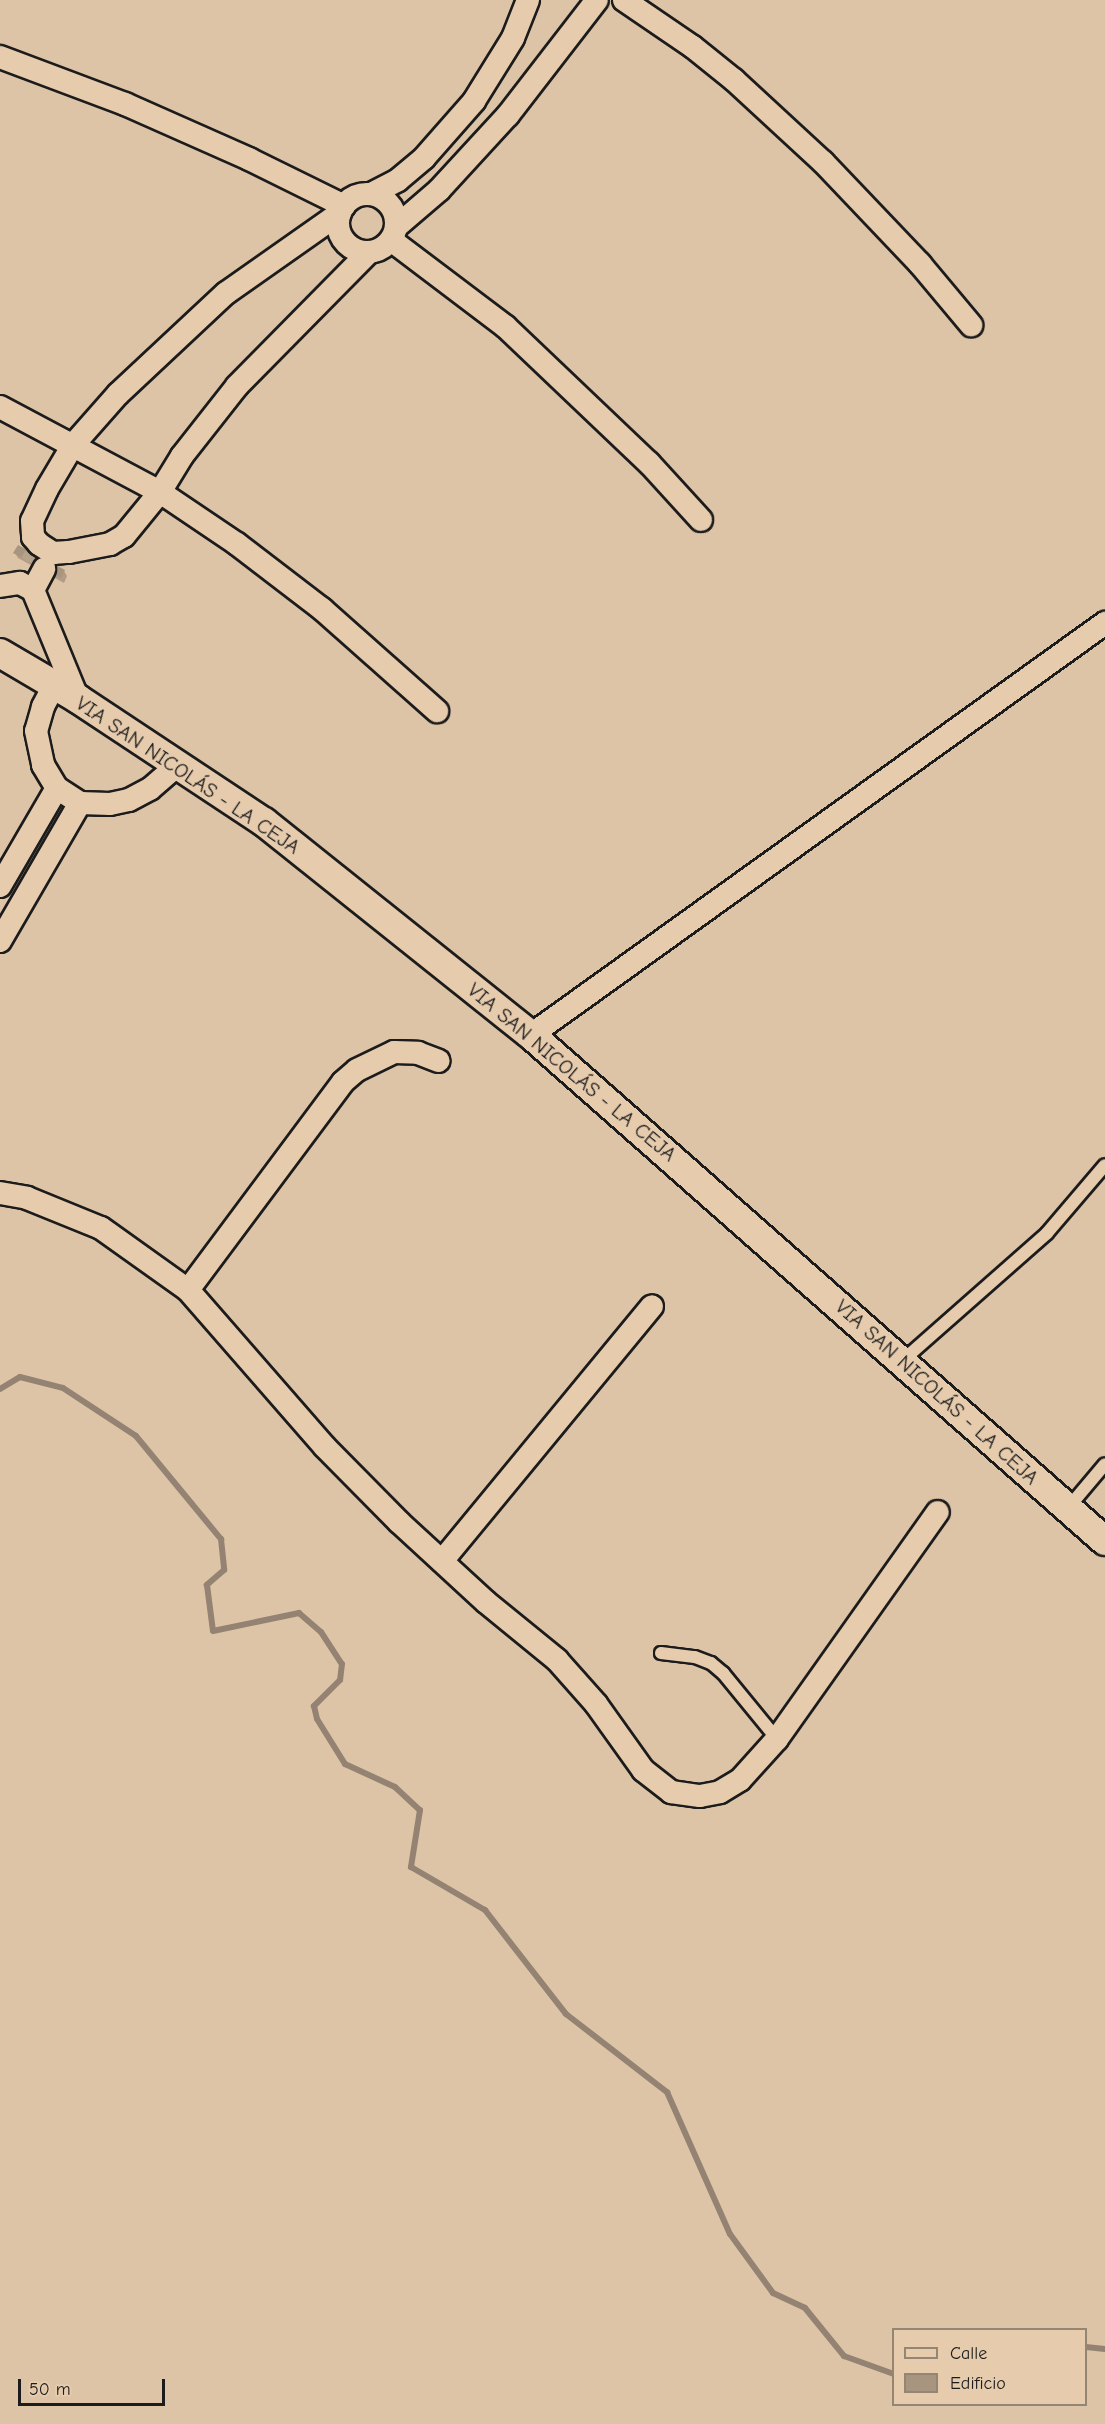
<!DOCTYPE html>
<html>
<head>
<meta charset="utf-8">
<style>
	body { margin:0 }
	#map { position:relative; width:1105px; height:2424px; overflow:hidden; background:#dec4a7; font-family:"Comic Neue",sans-serif }
	div>[style] { position:absolute }
	[style*='--x'] { left:calc(var(--x)*1px); top:calc(var(--y)*1px); width:calc(var(--w)*1px); rotate:calc(var(--a)*1deg) }
	.shadow>* { inset:0; background:#0003 }
	.stream>* { height:6px; margin:-3px; padding:0 3px; transform-origin:3px; border-radius:3px; background:#948372 }
	.building>* { inset:0; background:#a89580 }
	.minor-tunnel>* { height:22px; margin-top:-11px; transform-origin:0; background:repeating-linear-gradient(90deg,#b7a28b 0 22px,transparent 0 33px) }
	.roads { filter:drop-shadow(2px 0 #1c1c1c) drop-shadow(-2px 0 #1c1c1c) drop-shadow(0 2px #1c1c1c) drop-shadow(0 -2px #1c1c1c) }
	.service>* { height:12px; margin:-6px; padding:0 6px; transform-origin:6px; border-radius:6px; background:#e6cbad }
	.minor>* { height:22px; margin:-11px; padding:0 11px; transform-origin:11px; border-radius:11px; background:#e6cbad }
	.minor>.ring { margin:-11px; padding:0; box-sizing:content-box; background:none; border:22px solid #e6cbad; border-radius:50% }
	.tertiary>* { height:28px; margin:-14px; padding:0 14px; transform-origin:14px; border-radius:14px; background:#e6cbad }
	span { translate:-50% -50%; white-space:nowrap; text-align:center; line-height:1.15; -webkit-text-stroke:4.5px #e6cbad; paint-order:stroke }
	.street-label { font-size:21px; color:#1c1c1c }
	.legend { position:absolute; left:892px; top:2328px; width:195px; height:78px; box-sizing:border-box; background:#e6cbad; border:2px solid #958573; margin:0; padding:8px 10px; list-style:none; font-size:18px; color:#1c1c1c }
	.legend li { display:flex; align-items:center; gap:12px; height:30px }
	.legend b { width:30px; border:2px solid #958573 }
	.scale { position:absolute; left:18px; top:2379px; width:147px; height:27px; box-sizing:border-box; border:3px solid #1c1c1c; border-top:0; padding-left:8px; font-size:18px; line-height:21px; white-space:nowrap; color:#1c1c1c; -webkit-text-stroke:4px #e6cbad; paint-order:stroke }
</style>
</head>
<body>
<div id="map">
	<div class="shadow">
		<i style="clip-path:polygon(15px 553px,64px 571px,67px 576px,64px 583px,18px 558px)"></i>
	</div>
	<div class="stream">
		<i style="--x:0;--y:1389;--w:23;--a:-31"></i>
		<i style="--x:20;--y:1377;--w:44;--a:14.3"></i>
		<i style="--x:63;--y:1388;--w:87;--a:33.3"></i>
		<i style="--x:136;--y:1436;--w:134;--a:50.5"></i>
		<i style="--x:221;--y:1539;--w:31;--a:84"></i>
		<i style="--x:224;--y:1570;--w:23;--a:139"></i>
		<i style="--x:207;--y:1585;--w:46;--a:82.6"></i>
		<i style="--x:213;--y:1631;--w:88;--a:-11.8"></i>
		<i style="--x:299;--y:1613;--w:29;--a:41"></i>
		<i style="--x:321;--y:1632;--w:38;--a:57"></i>
		<i style="--x:342;--y:1664;--w:16;--a:97"></i>
		<i style="--x:340;--y:1680;--w:37;--a:135"></i>
		<i style="--x:314;--y:1706;--w:13;--a:77"></i>
		<i style="--x:317;--y:1719;--w:53;--a:58.1"></i>
		<i style="--x:345;--y:1764;--w:55;--a:24.7"></i>
		<i style="--x:395;--y:1787;--w:34;--a:43"></i>
		<i style="--x:420;--y:1810;--w:58;--a:99"></i>
		<i style="--x:411;--y:1867;--w:86;--a:30.2"></i>
		<i style="--x:485;--y:1910;--w:132;--a:52.1"></i>
		<i style="--x:566;--y:2014;--w:128;--a:37.7"></i>
		<i style="--x:667;--y:2092;--w:155;--a:66.1"></i>
		<i style="--x:730;--y:2234;--w:73;--a:53.9"></i>
		<i style="--x:773;--y:2293;--w:35;--a:25"></i>
		<i style="--x:805;--y:2308;--w:62;--a:50.9"></i>
		<i style="--x:844;--y:2356;--w:53;--a:19.8"></i>
		<i style="--x:1086;--y:2347;--w:19;--a:6"></i>
	</div>
	<div class="building">
		<i style="clip-path:polygon(18px 545px,65px 570px,61px 578px,13px 553px)"></i>
	</div>
	<div class="minor-tunnel">
		<i style="--x:31;--y:563;--w:10;--a:-61"></i>
	</div>
	<div class="roads">
		<div class="service">
			<i style="--x:902;--y:1361;--w:193;--a:-41.4"></i>
			<i style="--x:1047;--y:1233;--w:89;--a:-49.5"></i>
			<i style="--x:1068;--y:1508;--w:57;--a:-49.9"></i>
			<i style="--x:661;--y:1653;--w:34;--a:7"></i>
			<i style="--x:695;--y:1657;--w:17;--a:21"></i>
			<i style="--x:711;--y:1663;--w:16;--a:40"></i>
			<i style="--x:723;--y:1673;--w:85;--a:50.7"></i>
		</div>
		<div class="minor">
			<i style="--x:624;--y:0;--w:83;--a:34.3"></i>
			<i style="--x:693;--y:47;--w:53;--a:38.8"></i>
			<i style="--x:734;--y:80;--w:121;--a:42.7"></i>
			<i style="--x:823;--y:162;--w:141;--a:46.4"></i>
			<i style="--x:920;--y:264;--w:80;--a:50.1"></i>
			<i style="--x:0;--y:57;--w:134;--a:20.6"></i>
			<i style="--x:125;--y:104;--w:136;--a:23.9"></i>
			<i style="--x:249;--y:159;--w:106;--a:26.3"></i>
			<i style="--x:371;--y:194;--w:30;--a:-27"></i>
			<i style="--x:398;--y:180;--w:34;--a:-40"></i>
			<i style="--x:424;--y:158;--w:76;--a:-48.7"></i>
			<i style="--x:474;--y:101;--w:74;--a:-58.2"></i>
			<i style="--x:513;--y:38;--w:41;--a:-68.5"></i>
			<i class="ring" style="left:338px;top:194px;width:36px;height:36px"></i>
			<i style="--x:340;--y:213;--w:139;--a:144.9"></i>
			<i style="--x:226;--y:293;--w:148;--a:136.9"></i>
			<i style="--x:118;--y:394;--w:68;--a:131.4"></i>
			<i style="--x:73;--y:445;--w:51;--a:120.6"></i>
			<i style="--x:47;--y:489;--w:35;--a:115"></i>
			<i style="--x:32;--y:521;--w:16;--a:86"></i>
			<i style="--x:33;--y:537;--w:9;--a:49"></i>
			<i style="--x:39;--y:544;--w:17;--a:33"></i>
			<i style="--x:53;--y:553;--w:16;--a:-4"></i>
			<i style="--x:69;--y:552;--w:42;--a:-11"></i>
			<i style="--x:110;--y:544;--w:16;--a:-30"></i>
			<i style="--x:124;--y:536;--w:57;--a:-50.7"></i>
			<i style="--x:160;--y:492;--w:42;--a:-58.6"></i>
			<i style="--x:182;--y:456;--w:89;--a:-51.8"></i>
			<i style="--x:237;--y:386;--w:187;--a:-45.4"></i>
			<i style="--x:396;--y:227;--w:57;--a:-40.7"></i>
			<i style="--x:439;--y:190;--w:102;--a:-47.4"></i>
			<i style="--x:508;--y:115;--w:145;--a:-52.3"></i>
			<i style="--x:391;--y:240;--w:144;--a:37.1"></i>
			<i style="--x:506;--y:327;--w:197;--a:43.6"></i>
			<i style="--x:649;--y:463;--w:77;--a:47.6"></i>
			<i style="--x:0;--y:407;--w:181;--a:28"></i>
			<i style="--x:160;--y:492;--w:93;--a:34"></i>
			<i style="--x:237;--y:544;--w:107;--a:37.4"></i>
			<i style="--x:322;--y:609;--w:154;--a:41.6"></i>
			<i style="--x:0;--y:586;--w:20;--a:-9"></i>
			<i style="--x:20;--y:583;--w:15;--a:28"></i>
			<i style="--x:33;--y:590;--w:118;--a:67.6"></i>
			<i style="--x:33;--y:590;--w:24;--a:-62"></i>
			<i style="--x:55;--y:684;--w:26;--a:118"></i>
			<i style="--x:43;--y:707;--w:25;--a:106"></i>
			<i style="--x:36;--y:731;--w:35;--a:78"></i>
			<i style="--x:43;--y:765;--w:27;--a:59"></i>
			<i style="--x:57;--y:788;--w:27;--a:33"></i>
			<i style="--x:80;--y:803;--w:30;--a:2"></i>
			<i style="--x:110;--y:804;--w:19;--a:-12"></i>
			<i style="--x:129;--y:800;--w:24;--a:-28"></i>
			<i style="--x:150;--y:789;--w:37;--a:-41"></i>
			<i style="--x:0;--y:886;--w:113;--a:-59.8"></i>
			<i style="--x:0;--y:941;--w:160;--a:-59.9"></i>
			<i style="--x:531;--y:1035;--w:707;--a:-35.67"></i>
			<i style="--x:0;--y:1193;--w:27;--a:10"></i>
			<i style="--x:27;--y:1198;--w:80;--a:22.1"></i>
			<i style="--x:101;--y:1228;--w:107;--a:35.5"></i>
			<i style="--x:188;--y:1290;--w:208;--a:48.9"></i>
			<i style="--x:325;--y:1447;--w:105;--a:45.4"></i>
			<i style="--x:399;--y:1522;--w:118;--a:42.6"></i>
			<i style="--x:486;--y:1602;--w:92;--a:39.2"></i>
			<i style="--x:557;--y:1660;--w:59;--a:48.4"></i>
			<i style="--x:596;--y:1704;--w:81;--a:54.5"></i>
			<i style="--x:643;--y:1770;--w:36;--a:38"></i>
			<i style="--x:671;--y:1792;--w:29;--a:8"></i>
			<i style="--x:700;--y:1796;--w:20;--a:-11"></i>
			<i style="--x:720;--y:1792;--w:23;--a:-31"></i>
			<i style="--x:740;--y:1780;--w:55;--a:-47.9"></i>
			<i style="--x:777;--y:1739;--w:278;--a:-54.7"></i>
			<i style="--x:188;--y:1290;--w:259;--a:-53.3"></i>
			<i style="--x:343;--y:1082;--w:18;--a:-41"></i>
			<i style="--x:357;--y:1070;--w:41;--a:-25.9"></i>
			<i style="--x:394;--y:1052;--w:24;--a:2"></i>
			<i style="--x:418;--y:1053;--w:22;--a:21"></i>
			<i style="--x:442;--y:1561;--w:330;--a:-50.5"></i>
		</div>
		<div class="tertiary">
			<i style="--x:0;--y:653;--w:91;--a:30.5"></i>
			<i style="--x:78;--y:699;--w:223;--a:33.5"></i>
			<i style="--x:264;--y:822;--w:342;--a:38.6"></i>
			<i style="--x:531;--y:1035;--w:765;--a:41.4"></i>
		</div>
	</div>
	<div class="street-label">
		<span style="left:188px;top:775px;rotate:34deg">VIA SAN NICOLÁS - LA CEJA</span>
		<span style="left:572px;top:1072px;rotate:40deg">VIA SAN NICOLÁS - LA CEJA</span>
		<span style="left:937px;top:1392px;rotate:42deg">VIA SAN NICOLÁS - LA CEJA</span>
	</div>
	<ul class="legend">
	<li><b style="height:8px;background:#e6cbad"></b>Calle</li>
	<li><b style="height:16px;background:#a89580"></b>Edificio</li>
	</ul>
	<div class="scale">50 m</div>
</div>
</body>
</html>
